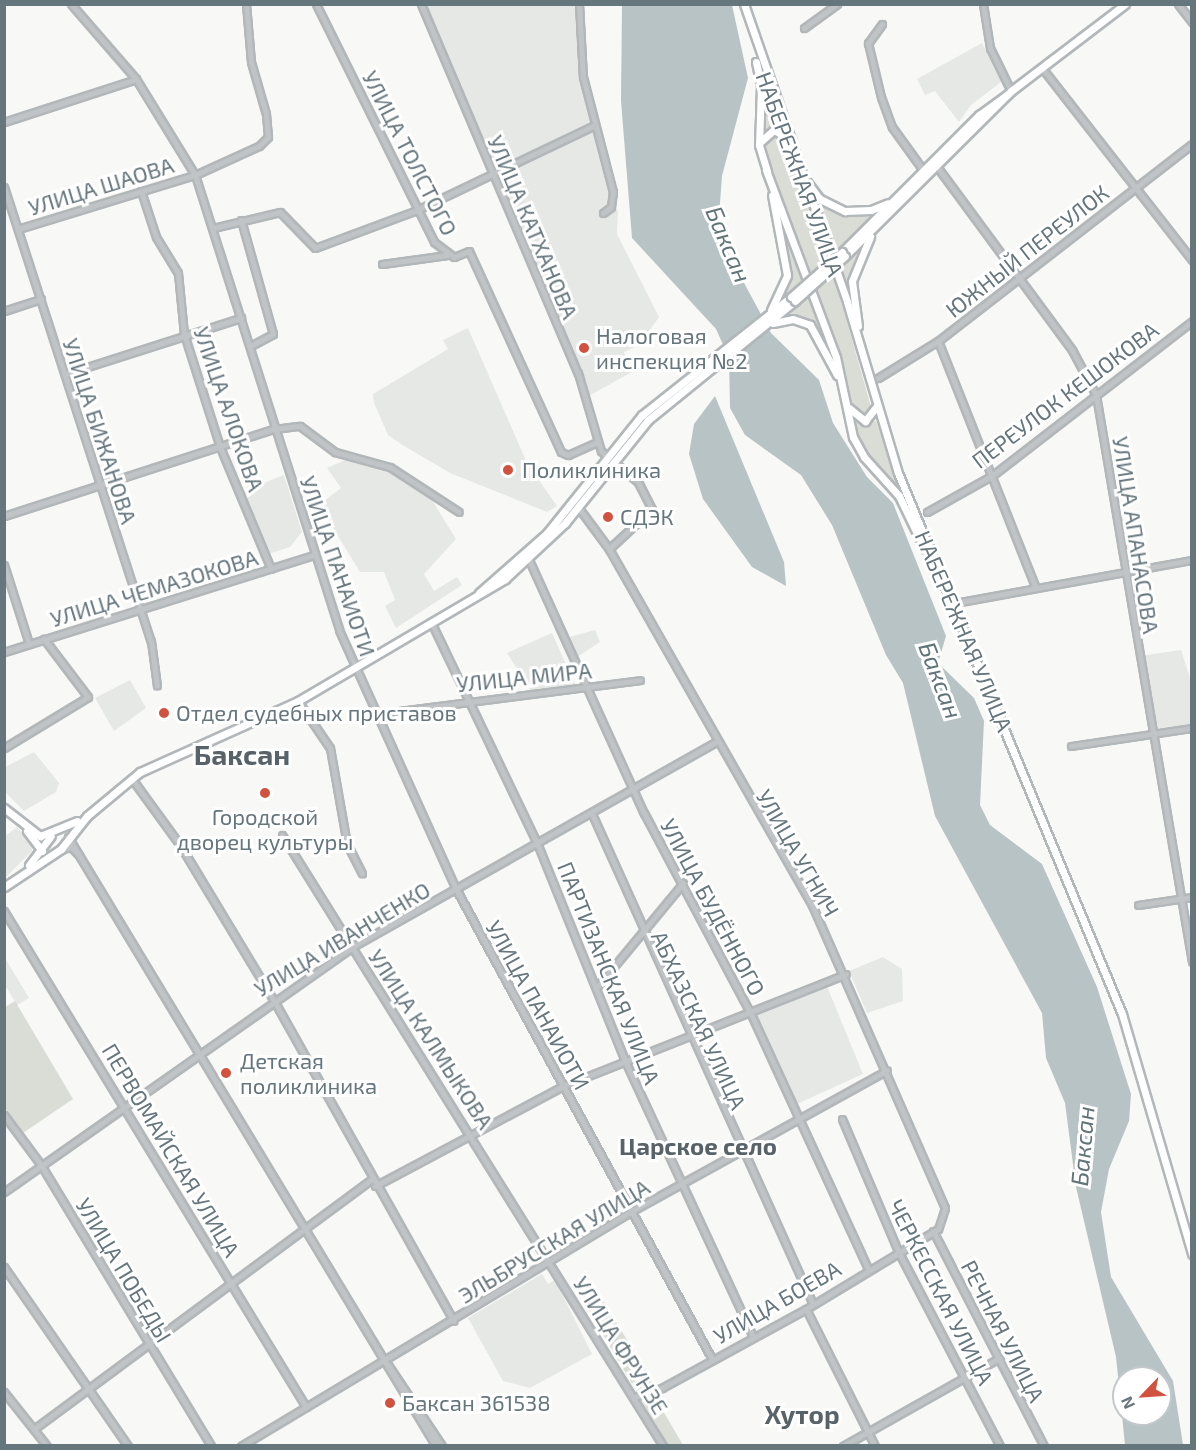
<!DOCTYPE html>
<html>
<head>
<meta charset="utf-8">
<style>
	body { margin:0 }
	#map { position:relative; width:1196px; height:1450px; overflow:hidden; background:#f8f8f6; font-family:"Exo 2",sans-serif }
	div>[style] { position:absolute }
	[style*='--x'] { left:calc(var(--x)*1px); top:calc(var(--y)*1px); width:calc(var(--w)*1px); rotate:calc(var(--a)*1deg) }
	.built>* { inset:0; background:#e6e8e6 }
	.green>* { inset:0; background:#d9ddd6 }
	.water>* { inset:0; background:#b7c3c5 }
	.roads { filter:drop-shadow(2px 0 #b2b7b9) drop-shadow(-2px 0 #b2b7b9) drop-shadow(0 2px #b2b7b9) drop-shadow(0 -2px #b2b7b9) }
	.minor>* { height:5px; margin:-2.5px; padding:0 2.5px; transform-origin:2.5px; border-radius:2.5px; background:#c0c4c7 }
	.major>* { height:7px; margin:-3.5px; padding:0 3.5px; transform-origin:3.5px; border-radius:3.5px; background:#fff }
	.bridges { filter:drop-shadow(2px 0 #b2b7b9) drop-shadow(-2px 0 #b2b7b9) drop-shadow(0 2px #b2b7b9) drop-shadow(0 -2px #b2b7b9) }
	.major-bridge>* { height:7px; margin:-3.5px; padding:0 3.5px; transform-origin:3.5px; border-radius:3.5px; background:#fff }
	.dots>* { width:16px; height:16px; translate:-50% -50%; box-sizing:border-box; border:3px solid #fff; border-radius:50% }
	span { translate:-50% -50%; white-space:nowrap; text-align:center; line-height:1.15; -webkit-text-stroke:6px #fff; paint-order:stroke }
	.street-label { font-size:22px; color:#66767d }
	.poi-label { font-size:22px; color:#66767d }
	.left { translate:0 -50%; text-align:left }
	.water-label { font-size:24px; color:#617478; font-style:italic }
	.neighbourhood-label { font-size:24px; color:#586369; font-weight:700 }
	.quarter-label { font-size:26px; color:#586369; font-weight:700 }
	.district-label { font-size:28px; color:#586369; font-weight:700 }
	.frame { position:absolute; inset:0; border:6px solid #66767d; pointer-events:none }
	.north { position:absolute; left:1112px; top:1366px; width:60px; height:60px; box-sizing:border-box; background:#fff; border:2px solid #c2c8cb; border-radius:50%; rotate:245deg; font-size:16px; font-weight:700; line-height:24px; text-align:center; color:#66767d }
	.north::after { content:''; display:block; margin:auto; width:21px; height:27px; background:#d0523f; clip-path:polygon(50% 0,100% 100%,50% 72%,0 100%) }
</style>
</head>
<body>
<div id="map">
	<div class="built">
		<i style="clip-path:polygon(421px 5px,579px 5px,583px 77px,618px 212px,617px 234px,659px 317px,639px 345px,624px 352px,632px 372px,585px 398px)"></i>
		<i style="clip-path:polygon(982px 43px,1001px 82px,971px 105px,959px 122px,935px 91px,925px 95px,917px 79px)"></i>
		<i style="clip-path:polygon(468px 328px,527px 463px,557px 506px,547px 512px,450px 473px,401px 444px,388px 435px,374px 403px,373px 394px,448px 349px,443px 340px)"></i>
		<i style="clip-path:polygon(350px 458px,401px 474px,430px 497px,456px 539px,424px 574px,434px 591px,457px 577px,462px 585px,396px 628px,385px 606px,395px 600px,384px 572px,360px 572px,319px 505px,341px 488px,327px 468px)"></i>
		<i style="clip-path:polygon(284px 475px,302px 532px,290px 547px,268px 554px,241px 492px)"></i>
		<i style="clip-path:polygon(595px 630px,600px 642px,574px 659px,566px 638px)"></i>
		<i style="clip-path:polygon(552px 633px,576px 687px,531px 691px,507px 653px)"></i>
		<i style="clip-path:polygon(1181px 650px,1191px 681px,1191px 726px,1155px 733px,1140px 656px)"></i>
		<i style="clip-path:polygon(130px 680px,146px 708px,114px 731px,95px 698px)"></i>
		<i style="clip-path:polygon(34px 752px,59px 783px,56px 792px,24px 811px,5px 792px,5px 767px)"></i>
		<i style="clip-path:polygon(17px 827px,32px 844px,32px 851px,5px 878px,4px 837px)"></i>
		<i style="clip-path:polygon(883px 957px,902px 969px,903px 1001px,867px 1013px,849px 971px)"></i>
		<i style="clip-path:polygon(5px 958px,29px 998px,17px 1005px,5px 985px)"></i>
		<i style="clip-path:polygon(826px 984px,863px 1074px,797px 1104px,753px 1014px)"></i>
		<i style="clip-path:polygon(542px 1274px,548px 1284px,555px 1280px,592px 1354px,530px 1388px,503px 1381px,468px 1318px)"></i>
	</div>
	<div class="green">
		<i style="clip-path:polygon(766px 96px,783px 128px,763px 133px,762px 132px)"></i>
		<i style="clip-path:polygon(776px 133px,789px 143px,828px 258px,808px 277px,765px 151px,765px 138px)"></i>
		<i style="clip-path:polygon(811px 196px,844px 214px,874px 216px,833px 254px)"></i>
		<i style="clip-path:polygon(776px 202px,803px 281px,784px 298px,789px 275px)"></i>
		<i style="clip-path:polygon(857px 254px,849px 278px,855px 318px,838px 269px)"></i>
		<i style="clip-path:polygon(833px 273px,872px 410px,868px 419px,852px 411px,837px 351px,813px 291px)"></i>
		<i style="clip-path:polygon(808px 295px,825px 333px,834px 361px,815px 327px,788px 317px)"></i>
		<i style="clip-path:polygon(876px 421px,899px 485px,898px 486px,867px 455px,858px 436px,855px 423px)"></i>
		<i style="clip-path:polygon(15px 1001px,73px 1099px,23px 1133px,5px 1108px,5px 1007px)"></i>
		<i style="clip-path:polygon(603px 1300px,654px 1385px,653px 1394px,683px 1445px,668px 1445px,588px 1309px)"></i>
	</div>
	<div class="water">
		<i style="clip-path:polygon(evenodd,622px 5px,732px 5px,748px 78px,722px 176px,719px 216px,728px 253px,771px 333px,819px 380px,833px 423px,867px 477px,893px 503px,946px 636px,938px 663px,974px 698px,984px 721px,980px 805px,990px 825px,1042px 864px,1097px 987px,1131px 1094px,1129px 1121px,1109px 1169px,1101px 1212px,1111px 1277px,1173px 1381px,1183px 1445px,1125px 1445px,1116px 1357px,1076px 1187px,1065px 1103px,1046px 1058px,1042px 1013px,935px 816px,903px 683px,886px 655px,832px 525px,801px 475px,745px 435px,730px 408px,729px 358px,716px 329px,632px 238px,621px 101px,622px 5px,1124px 1378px,1160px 1378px,1160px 1414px,1124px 1414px,1124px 1378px)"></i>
		<i style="clip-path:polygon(715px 396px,784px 562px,786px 586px,752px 567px,703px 499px,689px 454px,694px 424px)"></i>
	</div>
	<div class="roads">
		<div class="minor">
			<i style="--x:71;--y:4;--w:99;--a:49.1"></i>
			<i style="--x:136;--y:79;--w:113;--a:58.4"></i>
			<i style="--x:195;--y:175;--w:477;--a:72.4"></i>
			<i style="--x:339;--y:630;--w:284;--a:65.7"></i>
			<i style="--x:456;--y:889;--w:535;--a:61.42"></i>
			<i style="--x:316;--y:4;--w:266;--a:63.6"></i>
			<i style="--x:434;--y:242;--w:25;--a:37"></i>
			<i style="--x:454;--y:257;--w:16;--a:-22"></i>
			<i style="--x:469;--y:251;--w:221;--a:65.4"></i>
			<i style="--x:561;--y:452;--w:8;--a:23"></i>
			<i style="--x:568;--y:455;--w:32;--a:-24"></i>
			<i style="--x:421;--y:4;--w:401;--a:67"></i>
			<i style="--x:578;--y:373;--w:81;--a:73.6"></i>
			<i style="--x:601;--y:451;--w:48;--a:40"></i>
			<i style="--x:638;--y:482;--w:30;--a:63"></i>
			<i style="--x:652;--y:509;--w:59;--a:137.1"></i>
			<i style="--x:579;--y:4;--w:73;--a:86.9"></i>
			<i style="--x:583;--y:77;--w:119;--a:75.4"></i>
			<i style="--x:613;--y:192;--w:15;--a:98"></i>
			<i style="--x:611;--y:207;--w:10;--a:143"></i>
			<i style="--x:983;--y:4;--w:45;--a:81"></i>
			<i style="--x:990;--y:48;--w:48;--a:64"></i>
			<i style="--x:1178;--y:4;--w:23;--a:52"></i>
			<i style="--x:882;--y:24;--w:24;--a:126"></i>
			<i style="--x:868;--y:43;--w:56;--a:76.5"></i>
			<i style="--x:881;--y:97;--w:32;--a:70"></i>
			<i style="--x:892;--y:127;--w:53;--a:54.2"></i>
			<i style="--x:804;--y:28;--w:41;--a:-36"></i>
			<i style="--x:1042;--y:68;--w:244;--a:52"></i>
			<i style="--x:4;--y:122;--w:139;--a:-18"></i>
			<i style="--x:935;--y:164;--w:231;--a:53.6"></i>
			<i style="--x:1072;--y:350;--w:51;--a:61.9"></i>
			<i style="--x:1096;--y:395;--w:575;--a:80.39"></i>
			<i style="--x:4;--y:187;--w:477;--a:72.1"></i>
			<i style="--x:151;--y:641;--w:45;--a:82.4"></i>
			<i style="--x:141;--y:191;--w:48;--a:71.9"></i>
			<i style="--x:156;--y:237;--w:42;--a:58.6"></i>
			<i style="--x:178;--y:273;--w:61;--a:84.4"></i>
			<i style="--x:184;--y:334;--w:119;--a:72.3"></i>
			<i style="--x:220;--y:447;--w:132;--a:67.3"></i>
			<i style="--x:241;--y:220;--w:118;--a:74.3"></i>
			<i style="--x:273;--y:334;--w:26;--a:152"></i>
			<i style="--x:213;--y:228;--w:69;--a:-13.4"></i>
			<i style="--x:280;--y:212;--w:50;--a:45.8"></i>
			<i style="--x:315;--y:248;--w:109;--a:-20.4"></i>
			<i style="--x:417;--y:210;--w:197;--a:-25.5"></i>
			<i style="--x:18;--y:229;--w:185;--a:-17"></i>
			<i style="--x:195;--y:175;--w:70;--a:-24.4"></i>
			<i style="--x:259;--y:146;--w:13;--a:-45"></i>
			<i style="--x:268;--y:137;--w:23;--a:-95"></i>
			<i style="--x:266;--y:114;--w:54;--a:-106.1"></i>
			<i style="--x:251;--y:62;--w:58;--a:-94.9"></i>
			<i style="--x:382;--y:264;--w:66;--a:-7.9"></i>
			<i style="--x:4;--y:311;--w:39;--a:-18"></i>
			<i style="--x:938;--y:341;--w:264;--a:68.4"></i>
			<i style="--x:65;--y:374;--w:185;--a:-17.7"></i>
			<i style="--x:878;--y:378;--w:70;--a:-31.7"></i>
			<i style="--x:938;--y:341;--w:321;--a:-37.8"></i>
			<i style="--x:578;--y:507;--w:52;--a:53.6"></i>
			<i style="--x:609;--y:549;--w:410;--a:60.3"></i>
			<i style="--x:812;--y:905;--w:331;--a:66.3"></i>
			<i style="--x:945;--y:1208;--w:22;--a:108"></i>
			<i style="--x:938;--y:1229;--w:154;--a:148.8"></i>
			<i style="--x:806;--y:1309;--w:164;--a:151.3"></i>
			<i style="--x:662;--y:1388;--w:28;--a:162"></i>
			<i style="--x:927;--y:512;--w:76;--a:-29.3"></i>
			<i style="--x:993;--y:475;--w:252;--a:-37.7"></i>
			<i style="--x:4;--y:516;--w:284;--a:-17.9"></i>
			<i style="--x:274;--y:429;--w:26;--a:-7"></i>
			<i style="--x:300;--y:426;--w:44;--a:36.6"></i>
			<i style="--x:335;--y:452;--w:57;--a:15.3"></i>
			<i style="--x:390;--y:467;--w:82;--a:33.1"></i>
			<i style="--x:529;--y:560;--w:278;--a:65.6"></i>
			<i style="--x:644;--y:813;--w:225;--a:62"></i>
			<i style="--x:750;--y:1012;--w:282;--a:65.3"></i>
			<i style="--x:4;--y:565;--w:83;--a:72.4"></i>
			<i style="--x:960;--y:602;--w:236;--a:-10.3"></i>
			<i style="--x:431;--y:622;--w:245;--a:64.4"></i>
			<i style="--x:537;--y:843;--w:237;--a:68"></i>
			<i style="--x:626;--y:1063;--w:302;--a:65.1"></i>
			<i style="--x:4;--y:652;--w:325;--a:-17.4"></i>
			<i style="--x:298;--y:701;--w:57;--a:55.8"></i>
			<i style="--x:330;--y:748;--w:97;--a:80"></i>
			<i style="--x:347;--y:844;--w:33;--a:63"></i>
			<i style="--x:376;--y:714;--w:266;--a:-7.3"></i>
			<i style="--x:1071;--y:746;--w:122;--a:-8.5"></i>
			<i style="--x:4;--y:748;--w:98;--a:-31.3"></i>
			<i style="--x:88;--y:697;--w:73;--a:-127.2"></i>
			<i style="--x:132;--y:779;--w:82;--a:54"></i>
			<i style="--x:180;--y:845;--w:180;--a:58.9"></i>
			<i style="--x:273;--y:999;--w:369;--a:60.7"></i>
			<i style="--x:592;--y:814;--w:535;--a:65.73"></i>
			<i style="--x:282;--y:835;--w:720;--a:58.05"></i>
			<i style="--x:68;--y:837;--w:712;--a:58.86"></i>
			<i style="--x:62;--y:849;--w:9;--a:-13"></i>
			<i style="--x:71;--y:847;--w:11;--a:45"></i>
			<i style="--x:1138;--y:905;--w:55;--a:-8.4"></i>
			<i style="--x:4;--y:911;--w:581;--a:58.66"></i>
			<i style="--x:597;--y:987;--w:135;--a:-50.4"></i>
			<i style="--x:4;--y:1115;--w:62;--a:53.5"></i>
			<i style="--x:41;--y:1165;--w:328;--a:58.8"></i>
			<i style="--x:842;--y:1119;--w:143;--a:67"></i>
			<i style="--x:898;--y:1251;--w:220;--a:62.4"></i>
			<i style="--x:375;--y:1186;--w:213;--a:-28"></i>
			<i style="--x:563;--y:1086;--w:304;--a:-21.6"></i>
			<i style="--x:4;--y:1192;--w:426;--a:-35.1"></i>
			<i style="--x:352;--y:947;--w:416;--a:-29.4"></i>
			<i style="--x:933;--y:1231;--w:242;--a:62.7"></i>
			<i style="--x:4;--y:1267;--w:218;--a:55.3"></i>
			<i style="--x:806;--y:1309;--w:153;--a:63.3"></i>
			<i style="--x:388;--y:1365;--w:97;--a:56.3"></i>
			<i style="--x:4;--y:1392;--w:69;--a:51.5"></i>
			<i style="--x:34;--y:1429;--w:420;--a:-36.5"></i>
			<i style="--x:241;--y:1446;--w:456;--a:-31"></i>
			<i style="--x:632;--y:1211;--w:291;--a:-28.9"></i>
			<i style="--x:843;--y:1446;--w:179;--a:-29.4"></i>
		</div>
		<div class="major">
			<i style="--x:744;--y:4;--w:315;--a:70.9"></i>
			<i style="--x:847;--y:302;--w:178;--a:73.4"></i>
			<i style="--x:898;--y:473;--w:586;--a:67.51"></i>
			<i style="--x:1122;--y:1014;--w:250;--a:73.7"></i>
			<i style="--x:756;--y:62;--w:25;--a:78"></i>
			<i style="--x:761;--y:86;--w:59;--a:91.9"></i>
			<i style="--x:759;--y:145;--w:28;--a:73"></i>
			<i style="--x:760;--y:142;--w:18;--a:-41"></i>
			<i style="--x:774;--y:130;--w:20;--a:30"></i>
			<i style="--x:766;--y:170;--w:200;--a:69.5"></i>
			<i style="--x:836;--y:357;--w:82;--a:78"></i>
			<i style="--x:853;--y:437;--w:23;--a:61"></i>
			<i style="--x:864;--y:457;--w:52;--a:48.1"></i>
			<i style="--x:899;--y:496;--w:58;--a:64.3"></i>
			<i style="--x:807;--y:182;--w:21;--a:53"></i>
			<i style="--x:820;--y:199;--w:28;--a:26"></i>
			<i style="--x:845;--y:211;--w:26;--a:-2"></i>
			<i style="--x:871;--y:210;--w:18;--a:-22"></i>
			<i style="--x:842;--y:252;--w:194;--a:-45"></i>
			<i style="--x:979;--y:115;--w:36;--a:-36"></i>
			<i style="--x:845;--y:256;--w:234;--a:-44.8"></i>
			<i style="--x:1011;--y:91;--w:143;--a:-37.3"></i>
			<i style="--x:771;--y:310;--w:38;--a:-65"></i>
			<i style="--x:787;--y:275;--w:81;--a:-100.6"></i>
			<i style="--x:773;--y:323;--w:20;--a:-11"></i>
			<i style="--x:793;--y:319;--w:18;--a:19"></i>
			<i style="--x:810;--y:325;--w:57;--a:61.6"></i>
			<i style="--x:858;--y:326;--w:45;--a:-97.6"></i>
			<i style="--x:852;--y:281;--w:48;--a:-67.8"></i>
			<i style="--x:849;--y:408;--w:21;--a:39"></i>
			<i style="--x:865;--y:421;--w:18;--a:-52"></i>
			<i style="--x:479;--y:593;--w:91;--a:-41.4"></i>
			<i style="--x:547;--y:533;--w:151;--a:-51.2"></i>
			<i style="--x:642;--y:415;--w:190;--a:-38.4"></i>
			<i style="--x:4;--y:808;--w:46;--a:37.9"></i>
			<i style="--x:40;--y:836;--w:40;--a:-22"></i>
			<i style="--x:27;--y:831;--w:25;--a:53"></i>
			<i style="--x:29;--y:865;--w:36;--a:-53"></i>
			<i style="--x:4;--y:887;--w:69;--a:-33.7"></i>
			<i style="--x:61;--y:849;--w:42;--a:-51.8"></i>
			<i style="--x:87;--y:816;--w:69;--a:-39.7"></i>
			<i style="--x:140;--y:772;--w:173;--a:-24.2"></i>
			<i style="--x:298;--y:701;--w:240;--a:-30.5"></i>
			<i style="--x:505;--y:579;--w:82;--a:-43"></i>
			<i style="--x:565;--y:523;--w:132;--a:-51.1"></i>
			<i style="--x:648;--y:420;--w:189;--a:-39"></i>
		</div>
	</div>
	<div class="bridges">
		<div class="major-bridge">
			<i style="--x:791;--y:297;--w:68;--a:-41.4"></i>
			<i style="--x:795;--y:301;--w:67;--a:-42"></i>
		</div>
	</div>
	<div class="dots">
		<i style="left:584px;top:348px;background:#d0523f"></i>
		<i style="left:508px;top:470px;background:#d0523f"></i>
		<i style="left:608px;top:517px;background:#d0523f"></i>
		<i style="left:164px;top:713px;background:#d0523f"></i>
		<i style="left:265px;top:793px;background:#d0523f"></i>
		<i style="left:226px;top:1073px;background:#d0523f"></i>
		<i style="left:390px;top:1403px;background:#d0523f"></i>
	</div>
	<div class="street-label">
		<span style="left:410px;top:153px;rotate:63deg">УЛИЦА ТОЛСТОГО</span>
		<span style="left:800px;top:174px;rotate:70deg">НАБЕРЕЖНАЯ УЛИЦА</span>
		<span style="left:101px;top:186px;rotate:-17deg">УЛИЦА ШАОВА</span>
		<span style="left:533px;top:227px;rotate:67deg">УЛИЦА КАТХАНОВА</span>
		<span style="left:1027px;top:251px;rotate:-38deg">ЮЖНЫЙ ПЕРЕУЛОК</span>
		<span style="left:1065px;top:395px;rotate:-37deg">ПЕРЕУЛОК КЕШОКОВА</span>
		<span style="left:229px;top:409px;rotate:71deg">УЛИЦА АЛОКОВА</span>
		<span style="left:100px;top:431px;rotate:72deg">УЛИЦА БИЖАНОВА</span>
		<span style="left:1136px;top:535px;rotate:81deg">УЛИЦА АПАНАСОВА</span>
		<span style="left:338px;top:566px;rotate:71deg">УЛИЦА ПАНАИОТИ</span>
		<span style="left:154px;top:588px;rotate:-17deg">УЛИЦА ЧЕМАЗОКОВА</span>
		<span style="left:964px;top:631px;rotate:67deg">НАБЕРЕЖНАЯ УЛИЦА</span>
		<span style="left:524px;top:677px;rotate:-6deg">УЛИЦА МИРА</span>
		<span style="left:798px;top:853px;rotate:60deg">УЛИЦА УГНИЧ</span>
		<span style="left:713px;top:907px;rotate:62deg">УЛИЦА БУДЁННОГО</span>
		<span style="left:342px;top:939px;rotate:-31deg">УЛИЦА ИВАНЧЕНКО</span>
		<span style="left:609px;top:973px;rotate:68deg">ПАРТИЗАНСКАЯ УЛИЦА</span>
		<span style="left:538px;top:1005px;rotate:61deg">УЛИЦА ПАНАИОТИ</span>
		<span style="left:699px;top:1020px;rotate:65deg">АБХАЗСКАЯ УЛИЦА</span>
		<span style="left:431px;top:1039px;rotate:57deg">УЛИЦА КАЛМЫКОВА</span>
		<span style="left:171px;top:1150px;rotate:59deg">ПЕРВОМАЙСКАЯ УЛИЦА</span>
		<span style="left:554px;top:1241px;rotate:-31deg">ЭЛЬБРУССКАЯ УЛИЦА</span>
		<span style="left:124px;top:1270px;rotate:59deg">УЛИЦА ПОБЕДЫ</span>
		<span style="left:941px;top:1292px;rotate:63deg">ЧЕРКЕССКАЯ УЛИЦА</span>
		<span style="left:777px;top:1302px;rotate:-30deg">УЛИЦА БОЕВА</span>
		<span style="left:1003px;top:1331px;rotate:63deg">РЕЧНАЯ УЛИЦА</span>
		<span style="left:621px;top:1345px;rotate:58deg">УЛИЦА ФРУНЗЕ</span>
	</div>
	<div class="poi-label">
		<span class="left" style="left:596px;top:348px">Налоговая<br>инспекция №2</span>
		<span class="left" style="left:522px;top:470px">Поликлиника</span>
		<span class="left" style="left:620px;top:517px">СДЭК</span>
		<span class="left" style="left:176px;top:713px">Отдел судебных приставов</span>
		<span style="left:265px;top:829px">Городской<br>дворец культуры</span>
		<span class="left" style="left:240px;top:1073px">Детская<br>поликлиника</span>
		<span class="left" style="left:402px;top:1403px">Баксан 361538</span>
	</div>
	<div class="water-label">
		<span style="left:729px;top:244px;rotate:67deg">Баксан</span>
		<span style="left:941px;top:680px;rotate:69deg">Баксан</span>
		<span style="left:1082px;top:1146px;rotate:-85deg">Баксан</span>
	</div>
	<div class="neighbourhood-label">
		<span style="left:698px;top:1146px">Царское село</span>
	</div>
	<div class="quarter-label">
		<span style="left:802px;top:1414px">Хутор</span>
	</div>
	<div class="district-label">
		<span style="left:242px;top:754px">Баксан</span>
	</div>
	<div class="frame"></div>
	<div class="north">N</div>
</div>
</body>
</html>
